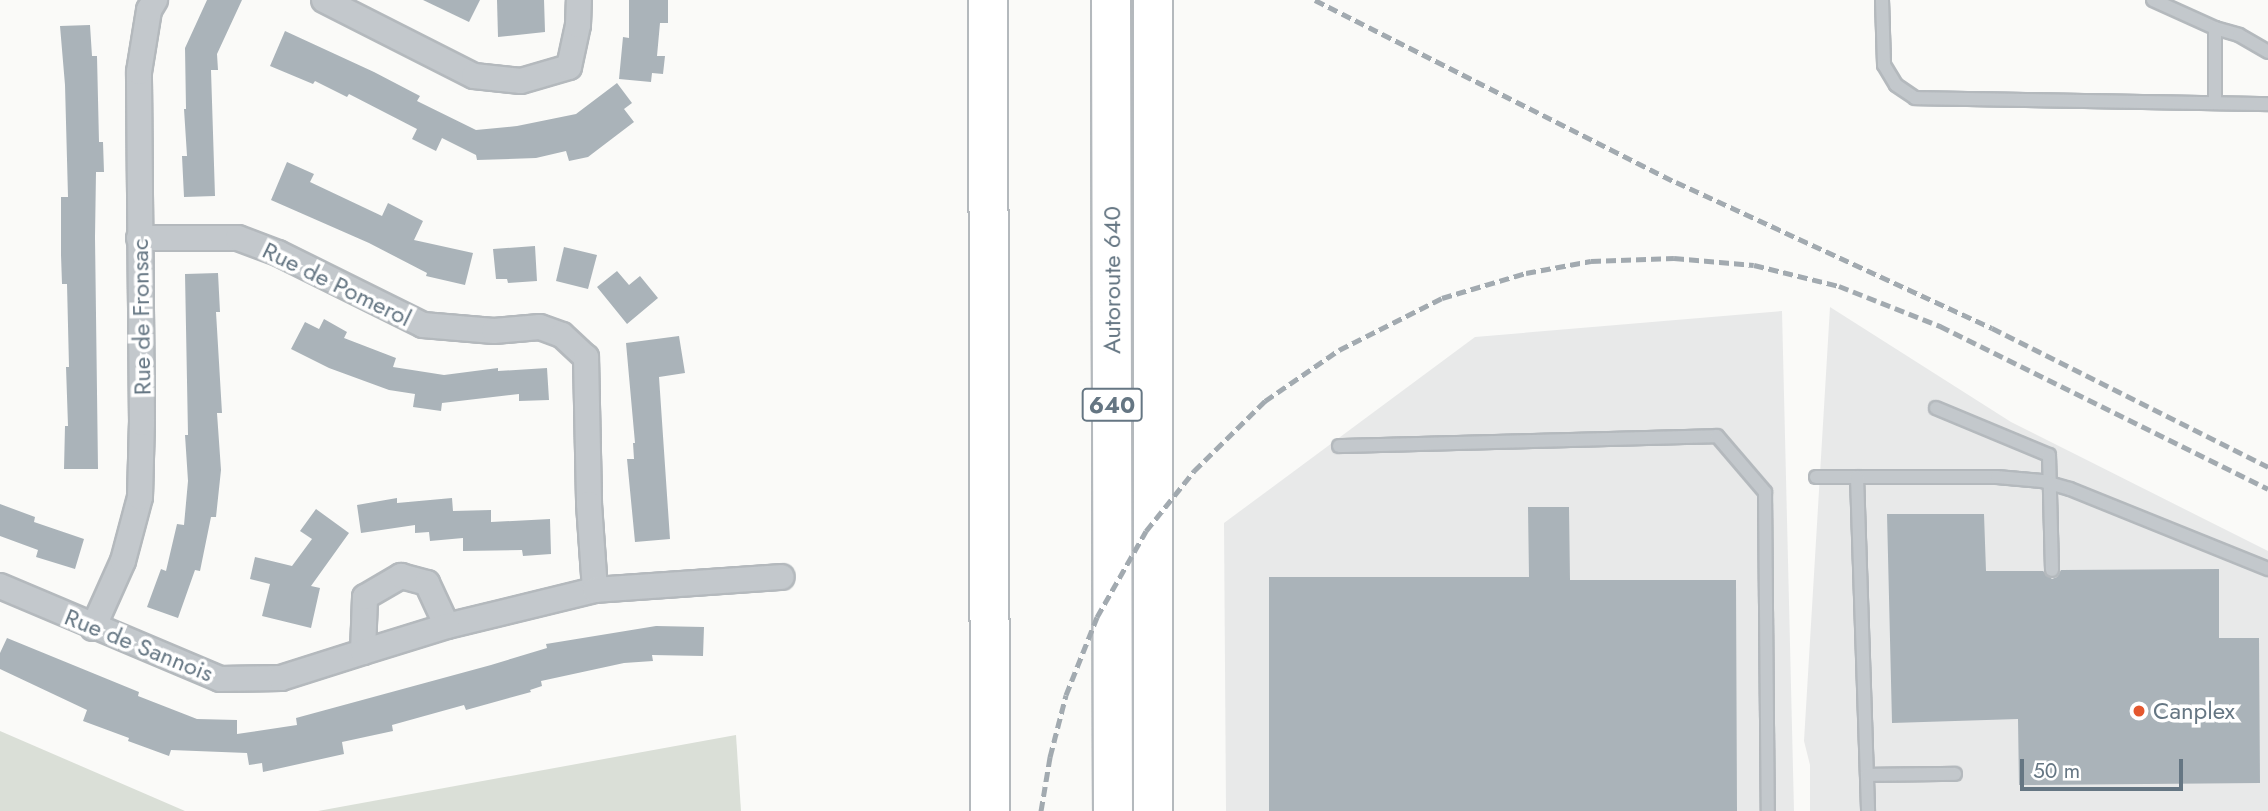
<!DOCTYPE html>
<html>
<head>
<meta charset="utf-8">
<style>
	body { margin:0 }
	#map { position:relative; width:2268px; height:811px; overflow:hidden; background:#fafaf8; font-family:Jost,sans-serif }
	div>[style] { position:absolute }
	[style*='--x'] { left:calc(var(--x)*1px); top:calc(var(--y)*1px); width:calc(var(--w)*1px); rotate:calc(var(--a)*1deg) }
	.built>* { inset:0; background:#e8e9e9 }
	.green>* { inset:0; background:#dadfd7 }
	.building>* { inset:0; background:#aab3b9 }
	.roads { filter:drop-shadow(2px 0 #b4b9bd) drop-shadow(-2px 0 #b4b9bd) drop-shadow(0 2px #b4b9bd) drop-shadow(0 -2px #b4b9bd) }
	.service>* { height:12px; margin:-6px; padding:0 6px; transform-origin:6px; border-radius:6px; background:#c3c8cc }
	.minor>* { height:24px; margin:-12px; padding:0 12px; transform-origin:12px; border-radius:12px; background:#c3c8cc }
	.motorway>* { height:38px; margin:-19px; padding:0 19px; transform-origin:19px; border-radius:19px; background:#fff }
	.rail>* { height:5px; margin-top:-2.5px; transform-origin:0; background:repeating-linear-gradient(90deg,#a2aab0 0 10px,transparent 0 15px) }
	.dots>* { width:19px; height:19px; translate:-50% -50%; box-sizing:border-box; border:4px solid #fff; border-radius:50% }
	span { translate:-50% -50%; white-space:nowrap; text-align:center; line-height:1.15; -webkit-text-stroke:7px #fff; paint-order:stroke }
	.shield-label span { padding:2px 5px; background:#fff; border:2px solid; border-radius:5px; -webkit-text-stroke-width:0 }
	.shield-label { font-size:23px; color:#657683; font-weight:700 }
	.street-label { font-size:24px; color:#657683 }
	.poi-label { font-size:24px; color:#657683 }
	.left { translate:0 -50%; text-align:left }
	.scale { position:absolute; left:2020px; top:759px; width:163px; height:32px; box-sizing:border-box; border:4px solid #657683; border-top:0; padding-left:9px; font-size:21px; line-height:24px; white-space:nowrap; color:#657683; -webkit-text-stroke:5px #fff; paint-order:stroke }
</style>
</head>
<body>
<div id="map">
	<div class="built">
		<i style="clip-path:polygon(1830px 307px,2011px 422px,2268px 551px,2268px 811px,1810px 811px,1810px 765px,1804px 741px)"></i>
		<i style="clip-path:polygon(1782px 311px,1794px 811px,1226px 811px,1224px 523px,1475px 337px)"></i>
	</div>
	<div class="green">
		<i style="clip-path:polygon(0 731px,185px 811px,0 811px)"></i>
		<i style="clip-path:polygon(736px 735px,741px 811px,318px 811px)"></i>
	</div>
	<div class="building">
		<i style="clip-path:polygon(207px 0,242px 0,217px 54px,218px 70px,211px 70px,215px 196px,184px 197px,182px 156px,187px 156px,184px 109px,186px 109px,185px 48px)"></i>
		<i style="clip-path:polygon(423px 0,480px 0,469px 22px)"></i>
		<i style="clip-path:polygon(497px 0,544px 0,545px 32px,498px 37px)"></i>
		<i style="clip-path:polygon(629px 0,668px 0,668px 23px,660px 23px,657px 56px,665px 56px,663px 74px,652px 73px,651px 82px,619px 79px,623px 37px,629px 38px)"></i>
		<i style="clip-path:polygon(90px 25px,92px 56px,97px 56px,99px 142px,103px 142px,104px 172px,96px 172px,95px 237px,98px 469px,64px 469px,65px 426px,68px 426px,66px 367px,69px 367px,67px 284px,62px 284px,61px 255px,61px 197px,68px 197px,65px 85px,60px 26px)"></i>
		<i style="clip-path:polygon(285px 31px,374px 72px,420px 96px,417px 101px,476px 130px,517px 126px,576px 114px,617px 83px,632px 103px,624px 109px,634px 122px,588px 157px,569px 161px,566px 151px,536px 158px,477px 160px,476px 155px,442px 138px,436px 151px,412px 139px,417px 129px,349px 94px,347px 97px,315px 81px,313px 84px,270px 66px)"></i>
		<i style="clip-path:polygon(287px 162px,314px 174px,310px 182px,382px 216px,388px 203px,423px 221px,414px 240px,473px 253px,465px 285px,426px 276px,427px 273px,369px 243px,271px 200px)"></i>
		<i style="clip-path:polygon(535px 246px,537px 281px,508px 283px,507px 279px,496px 279px,493px 249px)"></i>
		<i style="clip-path:polygon(564px 247px,597px 255px,588px 289px,556px 281px)"></i>
		<i style="clip-path:polygon(617px 271px,629px 285px,640px 276px,658px 298px,627px 324px,597px 287px)"></i>
		<i style="clip-path:polygon(218px 273px,220px 312px,216px 312px,222px 413px,217px 413px,221px 470px,216px 517px,211px 517px,200px 571px,195px 570px,178px 618px,147px 607px,161px 569px,166px 571px,177px 524px,184px 525px,188px 481px,185px 435px,188px 435px,185px 274px)"></i>
		<i style="clip-path:polygon(324px 319px,347px 332px,344px 338px,396px 358px,393px 367px,444px 375px,498px 368px,498px 371px,547px 368px,549px 400px,519px 401px,519px 394px,442px 403px,441px 411px,413px 407px,415px 394px,389px 390px,329px 368px,291px 349px,305px 322px,319px 329px)"></i>
		<i style="clip-path:polygon(679px 336px,685px 373px,659px 377px,670px 539px,635px 542px,627px 459px,634px 459px,633px 443px,635px 443px,626px 343px)"></i>
		<i style="clip-path:polygon(397px 498px,397px 503px,452px 498px,453px 511px,491px 510px,491px 522px,550px 519px,551px 554px,523px 556px,522px 550px,463px 551px,463px 538px,430px 541px,429px 532px,415px 533px,415px 525px,361px 533px,357px 505px)"></i>
		<i style="clip-path:polygon(0 504px,35px 517px,34px 522px,84px 539px,75px 569px,36px 557px,38px 550px,0 536px)"></i>
		<i style="clip-path:polygon(1528px 507px,1569px 507px,1570px 580px,1736px 580px,1737px 811px,1269px 811px,1269px 577px,1529px 577px)"></i>
		<i style="clip-path:polygon(316px 509px,349px 533px,311px 586px,320px 588px,311px 628px,262px 616px,270px 584px,250px 579px,255px 557px,292px 566px,312px 539px,300px 531px)"></i>
		<i style="clip-path:polygon(1887px 514px,1984px 514px,1986px 571px,2043px 571px,2052px 579px,2057px 577px,2061px 570px,2219px 569px,2219px 638px,2259px 638px,2260px 783px,2019px 785px,2018px 719px,1892px 723px)"></i>
		<i style="clip-path:polygon(656px 626px,704px 627px,703px 656px,652px 655px,653px 661px,624px 663px,541px 681px,542px 686px,530px 690px,531px 692px,466px 710px,464px 705px,392px 725px,393px 731px,342px 742px,344px 754px,263px 772px,262px 763px,249px 765px,247px 753px,171px 750px,169px 756px,128px 741px,129px 738px,83px 721px,87px 710px,0 669px,0 653px,7px 638px,139px 692px,138px 696px,197px 719px,237px 720px,237px 734px,297px 725px,296px 718px,491px 665px,547px 648px,546px 644px)"></i>
	</div>
	<div class="roads">
		<div class="service">
			<i style="--x:1882;--y:0;--w:65;--a:88.2"></i>
			<i style="--x:1884;--y:65;--w:23;--a:59"></i>
			<i style="--x:1896;--y:85;--w:23;--a:34"></i>
			<i style="--x:1915;--y:98;--w:353;--a:1"></i>
			<i style="--x:2153;--y:0;--w:68;--a:24.3"></i>
			<i style="--x:2215;--y:28;--w:25;--a:16"></i>
			<i style="--x:2239;--y:35;--w:34;--a:30"></i>
			<i style="--x:2215;--y:28;--w:75;--a:90"></i>
			<i style="--x:1936;--y:408;--w:122;--a:22.6"></i>
			<i style="--x:2049;--y:455;--w:115;--a:88.5"></i>
			<i style="--x:1339;--y:446;--w:378;--a:-1.5"></i>
			<i style="--x:1717;--y:436;--w:74;--a:49.4"></i>
			<i style="--x:1765;--y:492;--w:319;--a:89.5"></i>
			<i style="--x:1816;--y:477;--w:181;--a:0"></i>
			<i style="--x:1997;--y:477;--w:45;--a:5.1"></i>
			<i style="--x:2042;--y:481;--w:29;--a:16"></i>
			<i style="--x:2070;--y:489;--w:214;--a:22"></i>
			<i style="--x:1857;--y:477;--w:334;--a:88.1"></i>
			<i style="--x:1867;--y:775;--w:88;--a:-0.7"></i>
		</div>
		<div class="minor">
			<i style="--x:324;--y:0;--w:168;--a:26.9"></i>
			<i style="--x:474;--y:76;--w:47;--a:6.1"></i>
			<i style="--x:521;--y:81;--w:50;--a:-16.3"></i>
			<i style="--x:569;--y:67;--w:43;--a:-77.9"></i>
			<i style="--x:578;--y:25;--w:25;--a:-88"></i>
			<i style="--x:139;--y:238;--w:99;--a:0"></i>
			<i style="--x:238;--y:238;--w:43;--a:20.6"></i>
			<i style="--x:278;--y:253;--w:162;--a:26.4"></i>
			<i style="--x:423;--y:325;--w:71;--a:4.8"></i>
			<i style="--x:494;--y:331;--w:46;--a:-5"></i>
			<i style="--x:540;--y:327;--w:23;--a:20"></i>
			<i style="--x:562;--y:335;--w:33;--a:43"></i>
			<i style="--x:586;--y:357;--w:147;--a:88.8"></i>
			<i style="--x:589;--y:504;--w:86;--a:86"></i>
			<i style="--x:0;--y:586;--w:239;--a:22.9"></i>
			<i style="--x:220;--y:679;--w:61;--a:-0.9"></i>
			<i style="--x:281;--y:678;--w:86;--a:-17.6"></i>
			<i style="--x:363;--y:652;--w:55;--a:-87.9"></i>
			<i style="--x:365;--y:597;--w:42;--a:-30.3"></i>
			<i style="--x:401;--y:576;--w:27;--a:15"></i>
			<i style="--x:427;--y:583;--w:47;--a:65.1"></i>
			<i style="--x:447;--y:626;--w:152;--a:-13.7"></i>
			<i style="--x:595;--y:590;--w:187;--a:-4"></i>
			<i style="--x:93;--y:628;--w:73;--a:-65.9"></i>
			<i style="--x:123;--y:561;--w:66;--a:-75.1"></i>
			<i style="--x:140;--y:497;--w:74;--a:-88.5"></i>
			<i style="--x:142;--y:423;--w:351;--a:-90.5"></i>
			<i style="--x:139;--y:72;--w:63;--a:-80.8"></i>
			<i style="--x:149;--y:10;--w:12;--a:-59"></i>
			<i style="--x:363;--y:652;--w:88;--a:-17.2"></i>
		</div>
		<div class="motorway">
			<i style="--x:988;--y:0;--w:811;--a:89.86"></i>
			<i style="--x:1111;--y:0;--w:811;--a:89.86"></i>
			<i style="--x:1153;--y:811;--w:811;--a:-90"></i>
		</div>
	</div>
	<div class="rail">
		<i style="--x:1315;--y:0;--w:404;--a:26.8"></i>
		<i style="--x:1676;--y:182;--w:348;--a:24.8"></i>
		<i style="--x:1992;--y:328;--w:309;--a:26.7"></i>
		<i style="--x:1041;--y:811;--w:55;--a:-80.5"></i>
		<i style="--x:1050;--y:757;--w:64;--a:-75.5"></i>
		<i style="--x:1066;--y:695;--w:84;--a:-68.3"></i>
		<i style="--x:1097;--y:617;--w:99;--a:-60.3"></i>
		<i style="--x:1146;--y:531;--w:77;--a:-51.3"></i>
		<i style="--x:1194;--y:471;--w:100;--a:-44.6"></i>
		<i style="--x:1265;--y:401;--w:90;--a:-34.6"></i>
		<i style="--x:1339;--y:350;--w:115;--a:-26.8"></i>
		<i style="--x:1442;--y:298;--w:88;--a:-16.6"></i>
		<i style="--x:1526;--y:273;--w:66;--a:-10.5"></i>
		<i style="--x:1591;--y:261;--w:83;--a:-2.1"></i>
		<i style="--x:1674;--y:258;--w:80;--a:5"></i>
		<i style="--x:1754;--y:265;--w:88;--a:13.9"></i>
		<i style="--x:1839;--y:286;--w:109;--a:21.6"></i>
		<i style="--x:1940;--y:326;--w:366;--a:26.4"></i>
	</div>
	<div class="dots">
		<i style="left:2139px;top:711px;background:#e4572e"></i>
	</div>
	<div class="shield-label">
		<span style="left:1112px;top:405px">640</span>
	</div>
	<div class="street-label">
		<span style="left:1112px;top:280px;rotate:-90deg">Autoroute 640</span>
		<span style="left:337px;top:284px;rotate:26deg">Rue de Pomerol</span>
		<span style="left:141px;top:317px;rotate:-91deg">Rue de Fronsac</span>
		<span style="left:139px;top:645px;rotate:22deg">Rue de Sannois</span>
	</div>
	<div class="poi-label">
		<span class="left" style="left:2153px;top:711px">Canplex</span>
	</div>
	<div class="scale">50 m</div>
</div>
</body>
</html>
